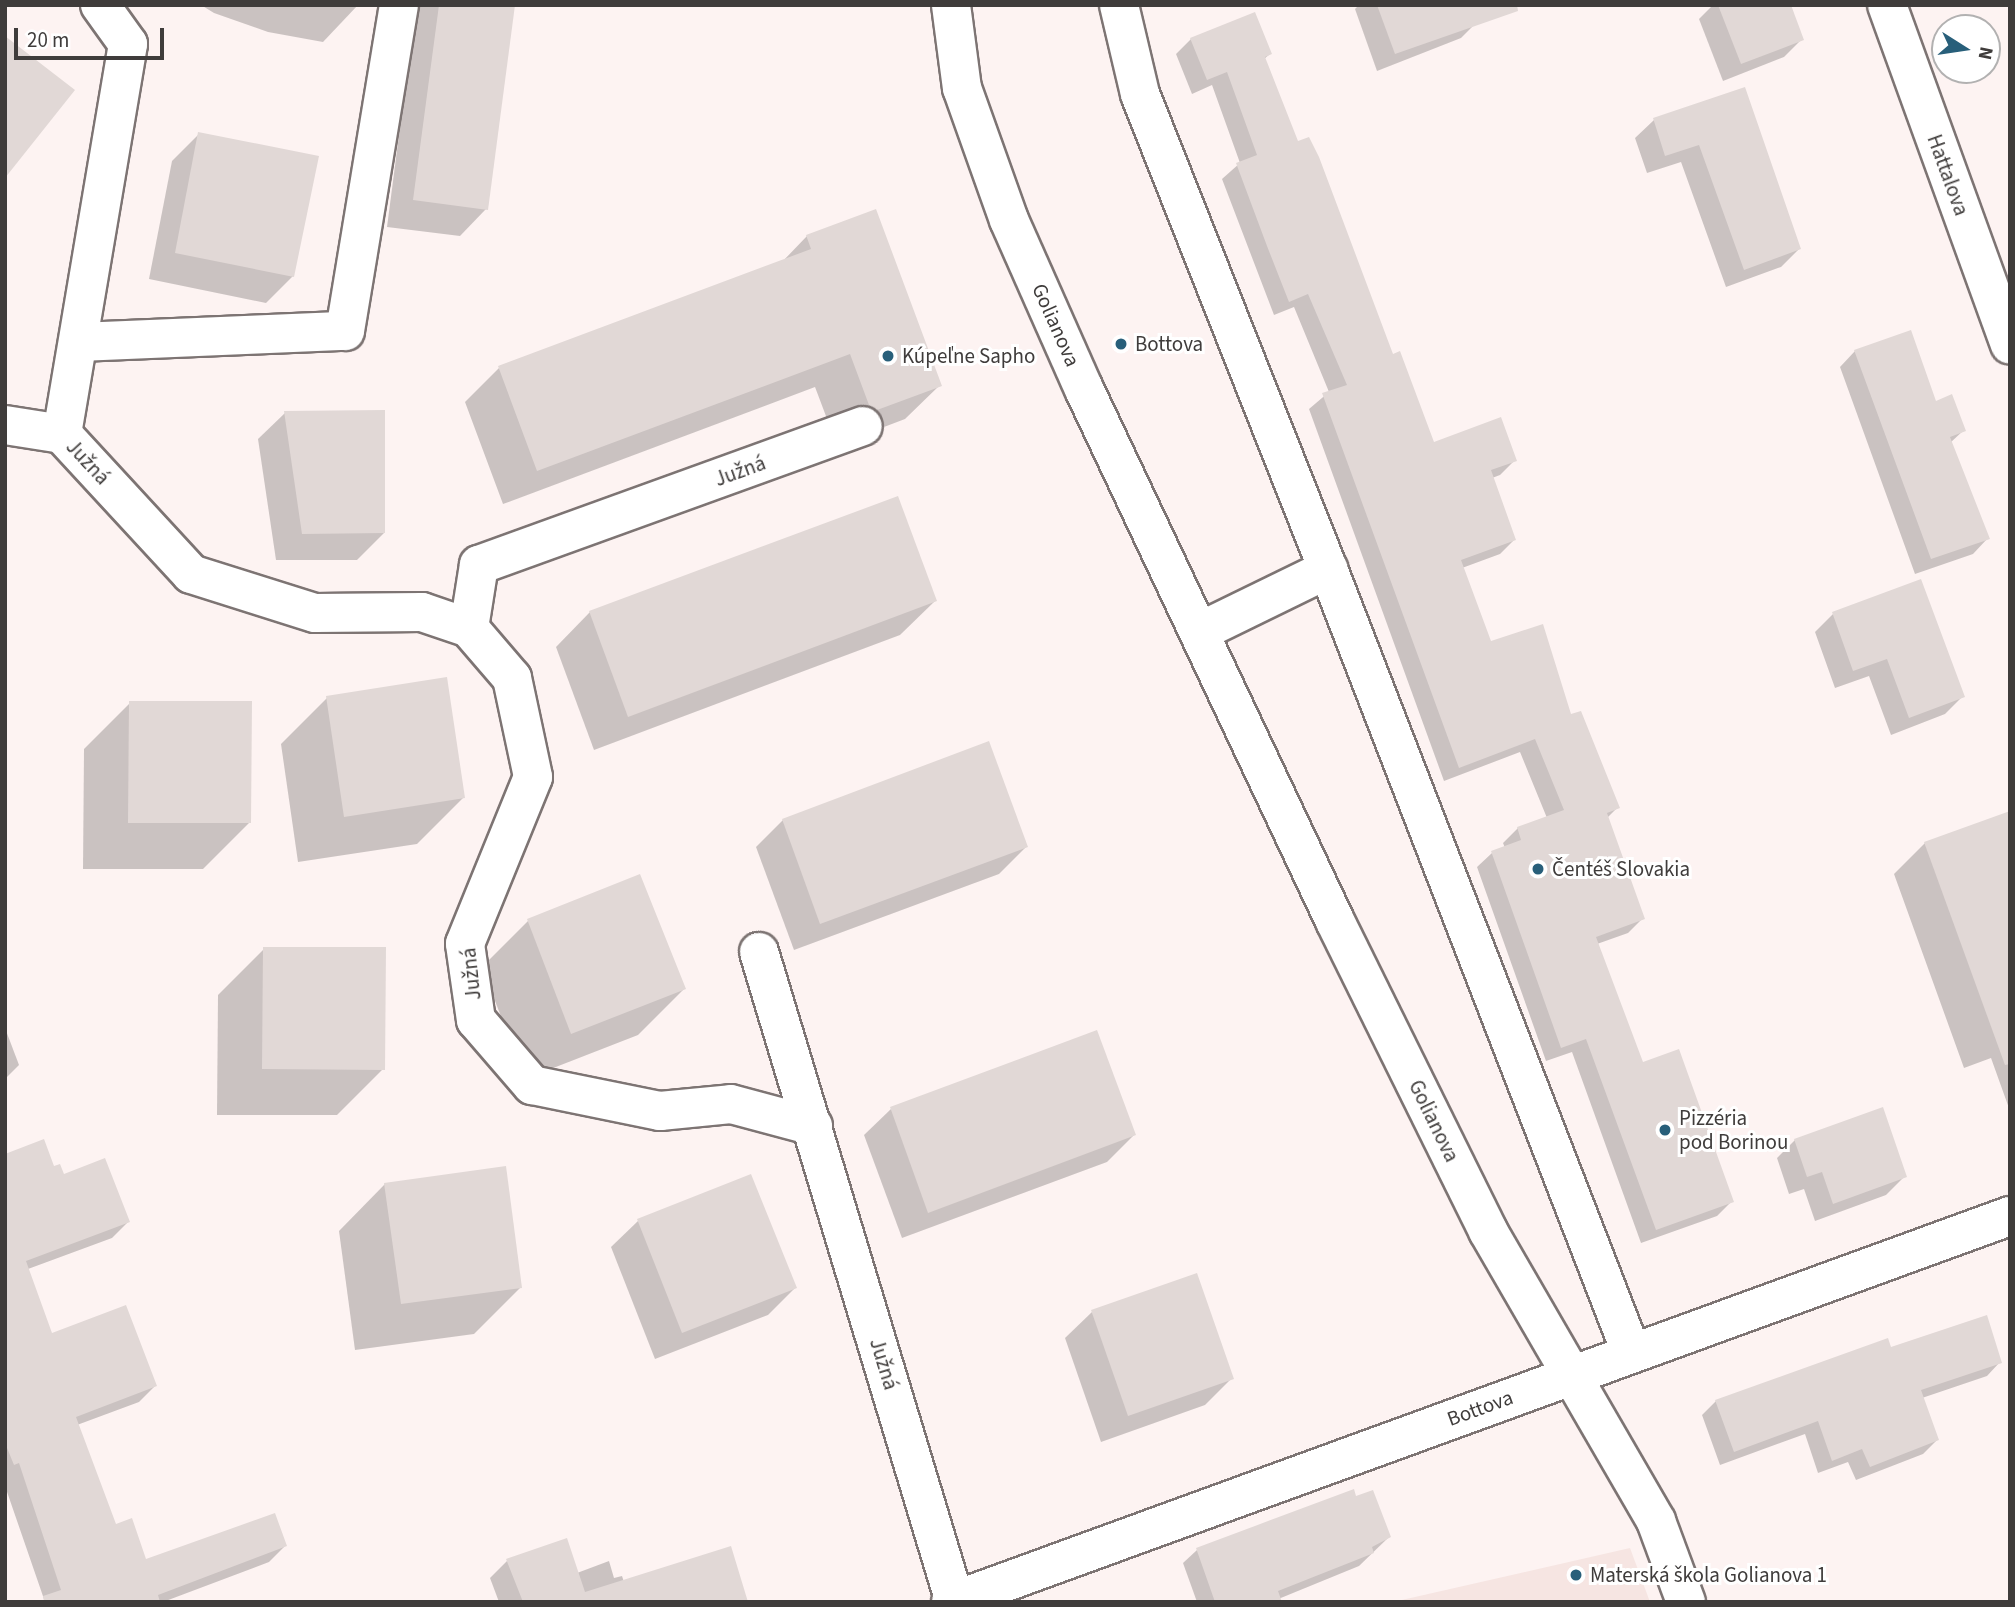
<!DOCTYPE html>
<html>
<head>
<meta charset="utf-8">
<style>
	body { margin:0 }
	#map { position:relative; width:2015px; height:1607px; overflow:hidden; background:#fdf3f2; font-family:"Source Sans 3",sans-serif }
	div>[style] { position:absolute }
	[style*='--x'] { left:calc(var(--x)*1px); top:calc(var(--y)*1px); width:calc(var(--w)*1px); rotate:calc(var(--a)*1deg) }
	.built>* { inset:0; background:#f6e5e2 }
	.shadow>* { inset:0; background:#0003 }
	.building>* { inset:0; background:#e1d8d6 }
	.roads { filter:drop-shadow(2px 0 #7d7473) drop-shadow(-2px 0 #7d7473) drop-shadow(0 2px #7d7473) drop-shadow(0 -2px #7d7473) }
	.minor>* { height:38px; margin:-19px; padding:0 19px; transform-origin:19px; border-radius:19px; background:#fff }
	.tertiary>* { height:38px; margin:-19px; padding:0 19px; transform-origin:19px; border-radius:19px; background:#fff }
	.dots>* { width:19px; height:19px; translate:-50% -50%; box-sizing:border-box; border:4px solid #fff; border-radius:50% }
	span { translate:-50% -50%; white-space:nowrap; text-align:center; line-height:1.15; -webkit-text-stroke:6px #fff; paint-order:stroke }
	.street-label { font-size:21px; color:#3f3c3b }
	.poi-label { font-size:21px; color:#3f3c3b }
	.left { translate:0 -50%; text-align:left }
	.frame { position:absolute; inset:0; border:7px solid #3f3c3b; pointer-events:none }
	.north { position:absolute; left:1931px; top:14px; width:70px; height:70px; box-sizing:border-box; background:#fff; border:2px solid #b2b1b1; border-radius:50%; rotate:102deg; font-size:19px; font-weight:700; line-height:28px; text-align:center; color:#3f3c3b }
	.north::after { content:''; display:block; margin:auto; width:24px; height:32px; background:#285f7a; clip-path:polygon(50% 0,100% 100%,50% 72%,0 100%) }
	.scale { position:absolute; left:14px; top:28px; width:150px; height:32px; box-sizing:border-box; border:4px solid #3f3c3b; border-top:0; padding-left:9px; font-size:21px; line-height:24px; white-space:nowrap; color:#3f3c3b; -webkit-text-stroke:5px #fff; paint-order:stroke }
</style>
</head>
<body>
<div id="map">
	<div class="built">
		<i style="clip-path:polygon(1630px 1548px,1650px 1602px,1393px 1602px)"></i>
	</div>
	<div class="shadow">
		<i style="clip-path:polygon(201px 5px,358px 5px,323px 42px,268px 32px,214px 13px)"></i>
		<i style="clip-path:polygon(416px 5px,514px 5px,486px 209px,460px 236px,387px 227px)"></i>
		<i style="clip-path:polygon(1359px 5px,1474px 5px,1479px 20px,1461px 38px,1377px 71px,1355px 9px)"></i>
		<i style="clip-path:polygon(1713px 5px,1789px 5px,1802px 39px,1784px 57px,1723px 81px,1699px 19px)"></i>
		<i style="clip-path:polygon(1191px 39px,1270px 54px,1264px 59px,1297px 143px,1433px 444px,1515px 460px,1500px 475px,1492px 478px,1514px 540px,1500px 554px,1462px 568px,1490px 643px,1570px 717px,1618px 807px,1607px 818px,1643px 918px,1628px 933px,1597px 944px,1642px 1064px,1732px 1201px,1717px 1216px,1641px 1243px,1572px 1052px,1546px 1061px,1477px 867px,1492px 853px,1505px 848px,1503px 843px,1518px 828px,1547px 818px,1520px 752px,1444px 781px,1309px 409px,1329px 392px,1294px 307px,1274px 315px,1222px 179px,1240px 163px,1212px 85px,1192px 94px,1176px 54px)"></i>
		<i style="clip-path:polygon(1744px 90px,1799px 249px,1781px 267px,1726px 287px,1681px 162px,1647px 173px,1635px 138px,1654px 120px)"></i>
		<i style="clip-path:polygon(199px 134px,293px 276px,266px 303px,149px 279px,172px 161px)"></i>
		<i style="clip-path:polygon(807px 236px,940px 385px,905px 419px,842px 443px,835px 440px,815px 387px,503px 504px,465px 402px,499px 368px,782px 262px)"></i>
		<i style="clip-path:polygon(1855px 351px,1935px 403px,1964px 430px,1950px 443px,1988px 538px,1973px 554px,1915px 574px,1840px 367px)"></i>
		<i style="clip-path:polygon(285px 413px,384px 533px,357px 560px,276px 560px,258px 439px)"></i>
		<i style="clip-path:polygon(935px 601px,900px 635px,594px 750px,556px 647px,590px 612px)"></i>
		<i style="clip-path:polygon(1833px 614px,1963px 696px,1945px 714px,1891px 735px,1869px 676px,1835px 688px,1815px 632px)"></i>
		<i style="clip-path:polygon(327px 698px,463px 798px,417px 844px,298px 862px,281px 744px)"></i>
		<i style="clip-path:polygon(130px 703px,249px 823px,203px 869px,83px 869px,84px 749px)"></i>
		<i style="clip-path:polygon(783px 820px,1026px 847px,999px 874px,794px 950px,756px 847px)"></i>
		<i style="clip-path:polygon(2010px 825px,2010px 1111px,1991px 1058px,1964px 1068px,1894px 874px,1925px 843px)"></i>
		<i style="clip-path:polygon(528px 921px,684px 989px,638px 1035px,525px 1079px,482px 967px)"></i>
		<i style="clip-path:polygon(264px 949px,383px 1069px,337px 1115px,217px 1115px,218px 995px)"></i>
		<i style="clip-path:polygon(5px 1028px,19px 1065px,5px 1079px)"></i>
		<i style="clip-path:polygon(1096px 1032px,1134px 1135px,1107px 1162px,902px 1238px,864px 1135px,891px 1109px)"></i>
		<i style="clip-path:polygon(1795px 1140px,1905px 1176px,1886px 1195px,1815px 1221px,1804px 1189px,1789px 1194px,1777px 1158px)"></i>
		<i style="clip-path:polygon(5px 1156px,53px 1169px,128px 1222px,112px 1238px,28px 1269px,51px 1335px,155px 1386px,139px 1402px,77px 1425px,115px 1526px,145px 1562px,285px 1546px,269px 1562px,163px 1602px,45px 1602px,5px 1486px)"></i>
		<i style="clip-path:polygon(385px 1184px,520px 1288px,474px 1334px,355px 1350px,339px 1231px)"></i>
		<i style="clip-path:polygon(638px 1221px,795px 1288px,768px 1315px,655px 1359px,611px 1247px)"></i>
		<i style="clip-path:polygon(1196px 1275px,1232px 1378px,1205px 1405px,1101px 1442px,1065px 1338px,1092px 1312px)"></i>
		<i style="clip-path:polygon(1890px 1349px,2000px 1362px,1987px 1376px,1922px 1398px,1937px 1440px,1923px 1454px,1856px 1480px,1848px 1462px,1818px 1473px,1805px 1434px,1720px 1465px,1702px 1415px,1716px 1401px)"></i>
		<i style="clip-path:polygon(1355px 1498px,1389px 1537px,1359px 1566px,1271px 1602px,1197px 1602px,1183px 1563px,1197px 1550px)"></i>
		<i style="clip-path:polygon(507px 1561px,577px 1573px,609px 1561px,614px 1578px,622px 1576px,624px 1582px,747px 1602px,499px 1602px,490px 1578px)"></i>
	</div>
	<div class="building">
		<i style="clip-path:polygon(439px 5px,515px 5px,488px 210px,413px 200px)"></i>
		<i style="clip-path:polygon(1377px 5px,1517px 5px,1518px 11px,1395px 54px)"></i>
		<i style="clip-path:polygon(1718px 5px,1791px 5px,1804px 40px,1741px 64px)"></i>
		<i style="clip-path:polygon(1255px 12px,1272px 54px,1265px 57px,1298px 141px,1309px 137px,1319px 157px,1393px 354px,1400px 351px,1434px 442px,1501px 417px,1517px 461px,1491px 470px,1516px 540px,1461px 560px,1491px 641px,1543px 624px,1571px 714px,1581px 711px,1620px 808px,1607px 813px,1645px 919px,1596px 937px,1643px 1062px,1679px 1049px,1734px 1202px,1656px 1230px,1586px 1039px,1561px 1048px,1491px 851px,1521px 840px,1517px 827px,1564px 810px,1535px 739px,1459px 768px,1322px 393px,1347px 385px,1308px 294px,1289px 302px,1267px 246px,1236px 163px,1257px 155px,1227px 72px,1207px 80px,1190px 38px)"></i>
		<i style="clip-path:polygon(5px 36px,75px 90px,5px 178px)"></i>
		<i style="clip-path:polygon(1745px 87px,1801px 249px,1744px 270px,1699px 145px,1665px 156px,1653px 118px)"></i>
		<i style="clip-path:polygon(198px 132px,319px 156px,294px 277px,175px 253px)"></i>
		<i style="clip-path:polygon(876px 209px,942px 386px,877px 410px,869px 405px,850px 354px,537px 471px,498px 366px,811px 249px,806px 235px)"></i>
		<i style="clip-path:polygon(1911px 330px,1936px 401px,1952px 394px,1966px 431px,1950px 437px,1990px 539px,1931px 559px,1854px 350px)"></i>
		<i style="clip-path:polygon(385px 410px,385px 533px,302px 534px,284px 411px)"></i>
		<i style="clip-path:polygon(898px 496px,937px 601px,628px 717px,589px 611px)"></i>
		<i style="clip-path:polygon(1921px 579px,1965px 697px,1909px 718px,1887px 659px,1853px 671px,1832px 612px)"></i>
		<i style="clip-path:polygon(447px 677px,465px 798px,344px 817px,326px 696px)"></i>
		<i style="clip-path:polygon(129px 701px,252px 701px,251px 823px,128px 823px)"></i>
		<i style="clip-path:polygon(989px 741px,1028px 847px,820px 924px,782px 819px)"></i>
		<i style="clip-path:polygon(2010px 811px,2010px 1064px,2005px 1065px,1924px 842px)"></i>
		<i style="clip-path:polygon(640px 874px,686px 989px,571px 1034px,527px 919px)"></i>
		<i style="clip-path:polygon(263px 947px,386px 947px,385px 1070px,262px 1069px)"></i>
		<i style="clip-path:polygon(1097px 1030px,1136px 1135px,928px 1213px,890px 1107px)"></i>
		<i style="clip-path:polygon(1883px 1107px,1907px 1177px,1833px 1204px,1822px 1172px,1807px 1177px,1794px 1139px)"></i>
		<i style="clip-path:polygon(44px 1139px,54px 1166px,60px 1164px,64px 1174px,105px 1158px,130px 1222px,26px 1261px,52px 1333px,126px 1305px,157px 1386px,76px 1417px,116px 1524px,132px 1518px,146px 1559px,275px 1513px,287px 1546px,158px 1595px,160px 1602px,44px 1602px,43px 1596px,61px 1590px,19px 1463px,14px 1465px,5px 1443px,5px 1154px)"></i>
		<i style="clip-path:polygon(506px 1166px,522px 1288px,401px 1304px,384px 1183px)"></i>
		<i style="clip-path:polygon(751px 1174px,797px 1288px,682px 1333px,637px 1219px)"></i>
		<i style="clip-path:polygon(1197px 1273px,1234px 1379px,1128px 1416px,1091px 1310px)"></i>
		<i style="clip-path:polygon(1987px 1315px,2002px 1363px,1921px 1390px,1939px 1440px,1870px 1467px,1862px 1449px,1832px 1461px,1818px 1421px,1734px 1452px,1715px 1400px,1888px 1338px,1891px 1347px)"></i>
		<i style="clip-path:polygon(1354px 1489px,1356px 1496px,1373px 1490px,1391px 1537px,1372px 1547px,1374px 1553px,1278px 1591px,1282px 1602px,1215px 1602px,1196px 1548px)"></i>
		<i style="clip-path:polygon(567px 1538px,585px 1592px,731px 1546px,748px 1602px,523px 1602px,506px 1559px)"></i>
	</div>
	<div class="roads">
		<div class="minor">
			<i style="--x:100;--y:5;--w:48;--a:54.3"></i>
			<i style="--x:128;--y:44;--w:396;--a:99.6"></i>
			<i style="--x:62;--y:434;--w:190;--a:47.3"></i>
			<i style="--x:191;--y:574;--w:130;--a:17.5"></i>
			<i style="--x:315;--y:613;--w:107;--a:-0.5"></i>
			<i style="--x:422;--y:612;--w:50;--a:18.8"></i>
			<i style="--x:469;--y:628;--w:66;--a:49.3"></i>
			<i style="--x:512;--y:678;--w:101;--a:78"></i>
			<i style="--x:533;--y:777;--w:180;--a:112.2"></i>
			<i style="--x:465;--y:944;--w:77;--a:81.8"></i>
			<i style="--x:476;--y:1020;--w:86;--a:49.3"></i>
			<i style="--x:532;--y:1085;--w:131;--a:11.5"></i>
			<i style="--x:660;--y:1111;--w:71;--a:-5.6"></i>
			<i style="--x:731;--y:1104;--w:85;--a:15"></i>
			<i style="--x:1119;--y:5;--w:91;--a:76.7"></i>
			<i style="--x:1140;--y:94;--w:511;--a:68.41"></i>
			<i style="--x:1328;--y:569;--w:840;--a:68.84"></i>
			<i style="--x:1887;--y:5;--w:361;--a:70.1"></i>
			<i style="--x:80;--y:342;--w:265;--a:-2.4"></i>
			<i style="--x:345;--y:331;--w:330;--a:-80.6"></i>
			<i style="--x:5;--y:425;--w:58;--a:9"></i>
			<i style="--x:469;--y:628;--w:64;--a:-81"></i>
			<i style="--x:479;--y:565;--w:408;--a:-19.9"></i>
			<i style="--x:1199;--y:632;--w:144;--a:-26"></i>
			<i style="--x:759;--y:952;--w:679;--a:73.22"></i>
			<i style="--x:951;--y:1602;--w:1127;--a:-20.03"></i>
		</div>
		<div class="tertiary">
			<i style="--x:951;--y:5;--w:84;--a:82.5"></i>
			<i style="--x:962;--y:88;--w:140;--a:70.4"></i>
			<i style="--x:1009;--y:220;--w:185;--a:66.1"></i>
			<i style="--x:1084;--y:389;--w:588;--a:64.74"></i>
			<i style="--x:1335;--y:921;--w:346;--a:63.7"></i>
			<i style="--x:1488;--y:1231;--w:335;--a:59.9"></i>
			<i style="--x:1656;--y:1521;--w:86;--a:69.7"></i>
		</div>
	</div>
	<div class="dots">
		<i style="left:1121px;top:344px;background:#285f7a"></i>
		<i style="left:888px;top:356px;background:#285f7a"></i>
		<i style="left:1538px;top:869px;background:#285f7a"></i>
		<i style="left:1665px;top:1130px;background:#285f7a"></i>
		<i style="left:1576px;top:1575px;background:#285f7a"></i>
	</div>
	<div class="street-label">
		<span style="left:1948px;top:175px;rotate:70deg">Hattalova</span>
		<span style="left:1056px;top:325px;rotate:66deg">Golianova</span>
		<span style="left:88px;top:462px;rotate:47deg">Južná</span>
		<span style="left:740px;top:471px;rotate:-20deg">Južná</span>
		<span style="left:471px;top:974px;rotate:-96deg">Južná</span>
		<span style="left:1434px;top:1121px;rotate:64deg">Golianova</span>
		<span style="left:884px;top:1364px;rotate:73deg">Južná</span>
		<span style="left:1480px;top:1408px;rotate:-20deg">Bottova</span>
	</div>
	<div class="poi-label">
		<span class="left" style="left:1135px;top:344px">Bottova</span>
		<span class="left" style="left:902px;top:356px">Kúpeľne Sapho</span>
		<span class="left" style="left:1552px;top:869px">Čentéš Slovakia</span>
		<span class="left" style="left:1679px;top:1130px">Pizzéria<br>pod Borinou</span>
		<span class="left" style="left:1590px;top:1575px">Materská škola Golianova 1</span>
	</div>
	<div class="frame"></div>
	<div class="north">N</div>
	<div class="scale">20 m</div>
</div>
</body>
</html>
